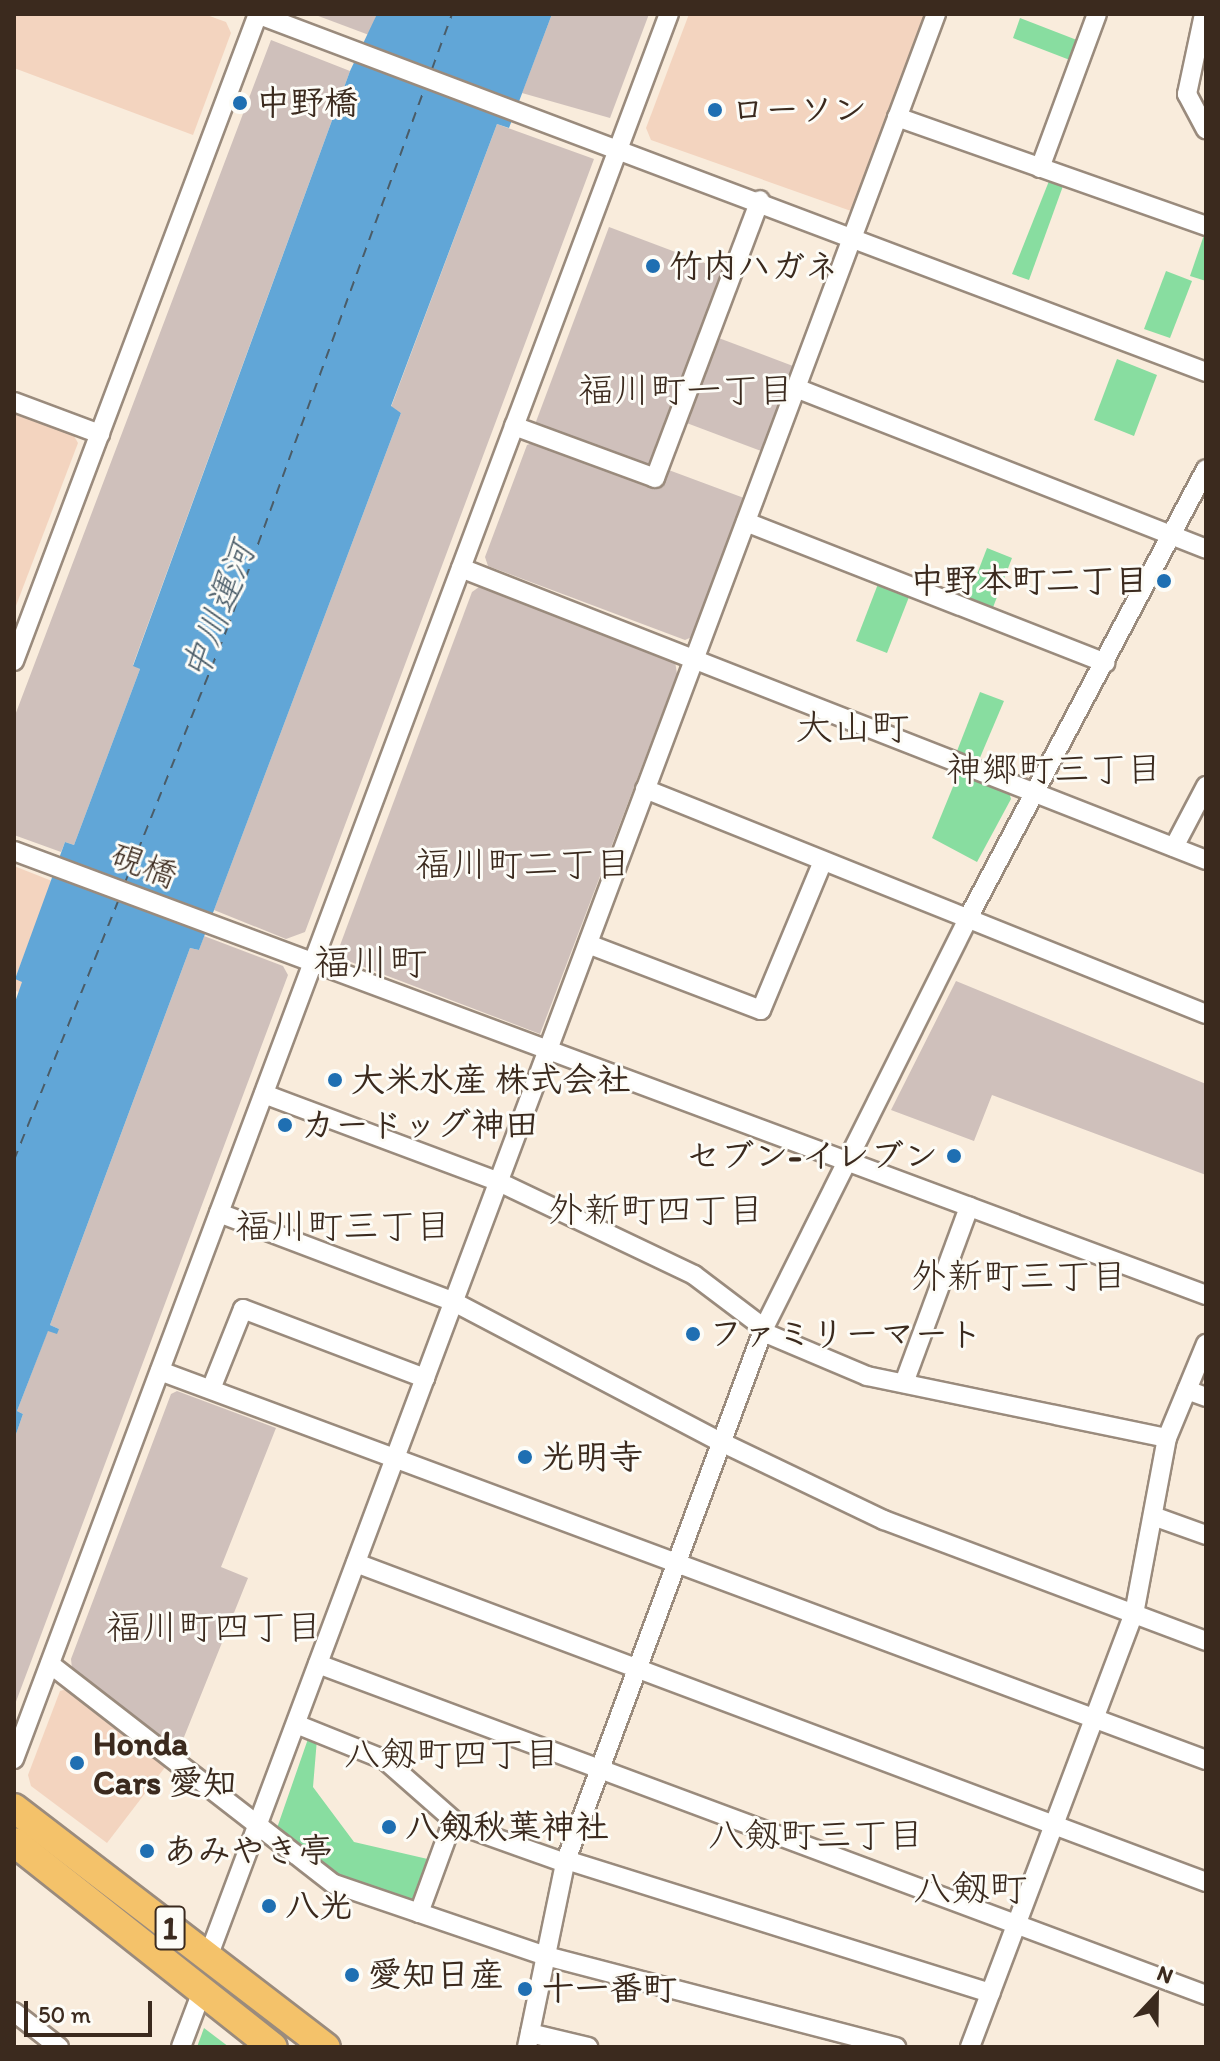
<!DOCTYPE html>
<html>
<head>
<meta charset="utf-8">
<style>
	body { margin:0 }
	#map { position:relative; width:1220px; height:2061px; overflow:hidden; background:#f9ecdc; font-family:Itim,"Klee One",sans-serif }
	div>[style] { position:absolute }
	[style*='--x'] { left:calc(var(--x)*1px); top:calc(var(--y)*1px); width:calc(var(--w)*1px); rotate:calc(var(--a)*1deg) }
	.built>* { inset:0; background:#f3d4bf }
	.industrial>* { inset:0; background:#cfc0bb }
	.green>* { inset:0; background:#88dda0 }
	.water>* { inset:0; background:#61a6d7 }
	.ferry>* { height:2px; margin-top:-1px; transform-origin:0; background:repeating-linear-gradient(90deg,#4a5c68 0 10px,transparent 0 18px) }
	.roads { filter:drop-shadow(2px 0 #9a8b7d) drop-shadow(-2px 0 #9a8b7d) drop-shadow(0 2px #9a8b7d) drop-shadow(0 -2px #9a8b7d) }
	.minor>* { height:18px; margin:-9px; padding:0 9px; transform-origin:9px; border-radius:9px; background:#fff }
	.highway>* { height:28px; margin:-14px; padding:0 14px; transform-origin:14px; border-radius:14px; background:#f4c26a }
	.dots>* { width:22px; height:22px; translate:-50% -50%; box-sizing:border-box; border:4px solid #fdfcf7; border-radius:50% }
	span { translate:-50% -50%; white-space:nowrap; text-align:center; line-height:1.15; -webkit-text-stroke:6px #fdfcf7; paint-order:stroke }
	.shield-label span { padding:2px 6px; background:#fdfcf7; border:2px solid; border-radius:6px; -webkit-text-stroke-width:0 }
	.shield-label { font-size:32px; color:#3b2a1e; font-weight:700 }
	.poi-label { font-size:34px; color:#3b2a1e; font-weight:700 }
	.left { translate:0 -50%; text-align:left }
	.right { translate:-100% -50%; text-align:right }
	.street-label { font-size:34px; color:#3b2a1e }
	.neighbourhood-label { font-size:36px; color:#3b2a1e }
	.water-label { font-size:36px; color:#4a5c68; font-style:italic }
	.quarter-label { font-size:38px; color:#3b2a1e }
	.frame { position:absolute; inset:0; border:16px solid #3b2a1e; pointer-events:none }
	.north { position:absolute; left:1116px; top:1957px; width:80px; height:80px; -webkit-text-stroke:6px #fdfcf7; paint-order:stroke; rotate:22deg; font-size:22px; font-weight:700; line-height:32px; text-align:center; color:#3b2a1e }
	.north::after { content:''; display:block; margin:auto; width:28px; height:36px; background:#3b2a1e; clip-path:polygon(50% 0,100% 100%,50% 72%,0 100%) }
	.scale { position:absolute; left:24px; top:2001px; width:128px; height:36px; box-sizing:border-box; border:4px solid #3b2a1e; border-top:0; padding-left:10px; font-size:24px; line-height:28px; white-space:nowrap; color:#3b2a1e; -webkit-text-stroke:6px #fdfcf7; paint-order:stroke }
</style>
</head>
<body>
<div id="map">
	<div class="built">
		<i style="clip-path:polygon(14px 14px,204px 14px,226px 22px,231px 33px,193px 135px,14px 68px)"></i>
		<i style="clip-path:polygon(689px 14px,925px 14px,851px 211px,651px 140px,646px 128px)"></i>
		<i style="clip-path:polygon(14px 413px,74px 436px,78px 443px,14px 611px)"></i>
		<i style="clip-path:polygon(14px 866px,52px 881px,15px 979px,23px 982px,19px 992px,14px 990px)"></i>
		<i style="clip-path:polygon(67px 1689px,166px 1766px,107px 1843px,31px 1786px,28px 1775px,60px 1691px)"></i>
	</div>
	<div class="industrial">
		<i style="clip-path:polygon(313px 14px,377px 14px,369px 35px)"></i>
		<i style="clip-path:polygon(552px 14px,649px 14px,610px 118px,522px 93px)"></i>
		<i style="clip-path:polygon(271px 40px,350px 71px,133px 665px,140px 669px,74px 845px,65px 842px,61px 852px,14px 835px,14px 718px)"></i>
		<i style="clip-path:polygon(497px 124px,594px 159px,305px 932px,286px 939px,214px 910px,401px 413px,391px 407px)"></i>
		<i style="clip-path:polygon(609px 227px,726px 271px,651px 470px,534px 427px)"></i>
		<i style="clip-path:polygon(716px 337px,793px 366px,761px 451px,684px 422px)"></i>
		<i style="clip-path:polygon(535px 442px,659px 488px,666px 469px,744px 498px,692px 637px,685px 640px,488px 566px,485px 557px,527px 445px)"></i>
		<i style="clip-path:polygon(479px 587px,675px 661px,677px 674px,540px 1034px,343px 959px,339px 948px,472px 592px)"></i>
		<i style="clip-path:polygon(204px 936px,283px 966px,288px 975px,14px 1707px,14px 1440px,23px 1414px,17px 1411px,48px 1330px,59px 1329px,50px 1325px,190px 948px,199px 950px)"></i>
		<i style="clip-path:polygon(956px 981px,1206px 1084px,1206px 1175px,992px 1095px,974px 1141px,891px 1110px)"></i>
		<i style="clip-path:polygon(177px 1391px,276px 1428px,221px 1567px,248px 1578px,178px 1752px,72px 1669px,71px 1659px,171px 1394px)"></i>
	</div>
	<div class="green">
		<i style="clip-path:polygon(1020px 18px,1082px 42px,1075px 62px,1013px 38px)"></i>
		<i style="clip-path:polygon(1049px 181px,1063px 186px,1029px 280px,1012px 274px)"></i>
		<i style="clip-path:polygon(1204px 235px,1206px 236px,1206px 281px,1190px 276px)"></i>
		<i style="clip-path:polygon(1166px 271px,1192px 281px,1170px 338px,1144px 329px)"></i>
		<i style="clip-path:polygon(1117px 359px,1157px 375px,1134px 436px,1094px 420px)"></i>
		<i style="clip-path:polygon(987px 548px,1012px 558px,992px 610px,967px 600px)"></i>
		<i style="clip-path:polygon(878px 584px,909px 597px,887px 653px,856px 641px)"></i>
		<i style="clip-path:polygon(980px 692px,1004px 701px,979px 760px,957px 751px)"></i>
		<i style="clip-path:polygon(959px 772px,1009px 792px,1011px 799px,977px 862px,932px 838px)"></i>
		<i style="clip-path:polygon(309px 1736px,317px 1739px,313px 1787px,354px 1842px,432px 1860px,417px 1903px,341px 1878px,277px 1828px)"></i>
		<i style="clip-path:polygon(204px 2028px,229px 2047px,197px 2047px)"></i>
	</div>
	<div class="water">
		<i style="clip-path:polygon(377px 14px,552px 14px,509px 128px,497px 124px,391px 406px,401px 413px,199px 950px,190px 948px,50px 1325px,59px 1329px,57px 1334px,48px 1331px,17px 1411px,23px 1414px,14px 1440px,14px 1005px,22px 982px,15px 979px,65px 842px,74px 845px,140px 669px,133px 666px,350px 71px)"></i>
	</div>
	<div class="ferry">
		<i style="--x:432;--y:69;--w:59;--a:-70"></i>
		<i style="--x:124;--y:885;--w:276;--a:-68.1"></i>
		<i style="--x:227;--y:629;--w:577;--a:-69.93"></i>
		<i style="--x:14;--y:1160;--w:281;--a:-68.1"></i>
	</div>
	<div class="roads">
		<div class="minor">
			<i style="--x:257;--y:14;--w:1014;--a:20.67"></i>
			<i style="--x:1204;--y:14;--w:82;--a:102"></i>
			<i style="--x:1187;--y:94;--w:40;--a:62"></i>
			<i style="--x:897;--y:117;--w:328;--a:19.4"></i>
			<i style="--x:1040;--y:168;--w:164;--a:-69.7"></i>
			<i style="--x:796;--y:388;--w:440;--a:21.4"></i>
			<i style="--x:14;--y:402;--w:92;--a:20.4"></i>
			<i style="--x:514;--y:426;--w:150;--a:20.2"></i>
			<i style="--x:655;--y:478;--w:297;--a:-69.3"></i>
			<i style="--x:746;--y:522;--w:386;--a:21.4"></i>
			<i style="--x:461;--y:568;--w:800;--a:21.4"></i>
			<i style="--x:14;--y:661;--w:691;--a:-69.34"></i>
			<i style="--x:645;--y:789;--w:604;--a:21.85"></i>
			<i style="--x:1174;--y:847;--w:69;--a:-62.3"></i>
			<i style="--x:14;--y:851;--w:1272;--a:20.43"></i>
			<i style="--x:588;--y:944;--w:185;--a:20.9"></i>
			<i style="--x:761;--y:1010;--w:161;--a:-67.4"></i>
			<i style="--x:264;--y:1094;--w:251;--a:20.5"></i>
			<i style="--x:499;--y:1182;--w:216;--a:25.5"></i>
			<i style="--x:694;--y:1275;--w:88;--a:37.1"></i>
			<i style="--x:219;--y:1213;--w:251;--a:20.7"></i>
			<i style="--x:454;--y:1302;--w:301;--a:27.7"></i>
			<i style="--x:721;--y:1442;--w:181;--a:25.6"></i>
			<i style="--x:884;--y:1520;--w:344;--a:20.6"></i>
			<i style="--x:763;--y:1332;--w:113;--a:22.9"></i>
			<i style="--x:867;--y:1376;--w:306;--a:11.7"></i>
			<i style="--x:160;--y:1371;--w:1116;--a:20.4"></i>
			<i style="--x:904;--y:1383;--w:188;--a:-69.7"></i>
			<i style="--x:211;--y:1389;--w:86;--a:-68.2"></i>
			<i style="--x:243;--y:1309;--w:195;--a:20.8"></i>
			<i style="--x:1187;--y:1390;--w:20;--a:20"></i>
			<i style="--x:1153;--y:1516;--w:56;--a:19.7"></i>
			<i style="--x:356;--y:1563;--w:908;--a:20.57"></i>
			<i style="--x:50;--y:1664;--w:359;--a:37.8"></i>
			<i style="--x:334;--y:1884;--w:224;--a:18.8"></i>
			<i style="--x:546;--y:1956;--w:362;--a:14.6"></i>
			<i style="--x:318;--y:1664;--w:948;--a:20.44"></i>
			<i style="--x:296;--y:1724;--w:96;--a:22"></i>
			<i style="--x:385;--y:1760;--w:98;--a:41.3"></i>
			<i style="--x:459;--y:1825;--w:113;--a:19.7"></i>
			<i style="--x:14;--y:1759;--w:1864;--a:-69.43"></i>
			<i style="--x:566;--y:1860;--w:445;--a:17.4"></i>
			<i style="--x:419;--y:1913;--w:87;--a:-69.9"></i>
			<i style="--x:449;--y:1831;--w:12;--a:-31"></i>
			<i style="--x:208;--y:1957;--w:2075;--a:-69.46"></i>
			<i style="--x:14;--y:2012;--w:57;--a:37.9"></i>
			<i style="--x:530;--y:2033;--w:60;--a:13.6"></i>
			<i style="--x:181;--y:2047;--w:60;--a:-69.4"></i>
			<i style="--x:527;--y:2047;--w:188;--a:-78.3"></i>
			<i style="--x:565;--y:1863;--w:571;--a:-69.6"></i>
			<i style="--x:764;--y:1328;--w:458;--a:-63.5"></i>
			<i style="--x:968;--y:918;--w:508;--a:-62.07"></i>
			<i style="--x:970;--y:2047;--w:463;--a:-69.3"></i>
			<i style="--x:1134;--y:1614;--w:179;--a:-79.4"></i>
			<i style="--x:1167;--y:1438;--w:102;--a:-67.5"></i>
		</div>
		<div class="highway">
			<i style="--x:14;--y:1808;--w:393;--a:37.5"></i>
			<i style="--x:14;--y:1842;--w:330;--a:38.4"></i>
		</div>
	</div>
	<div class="dots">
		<i style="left:240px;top:103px;background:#1f6fb2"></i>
		<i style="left:715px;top:110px;background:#1f6fb2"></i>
		<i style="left:653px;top:266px;background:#1f6fb2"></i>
		<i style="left:1164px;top:581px;background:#1f6fb2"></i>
		<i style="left:335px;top:1080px;background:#1f6fb2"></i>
		<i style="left:285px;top:1125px;background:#1f6fb2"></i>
		<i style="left:954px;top:1156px;background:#1f6fb2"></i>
		<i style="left:693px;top:1334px;background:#1f6fb2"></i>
		<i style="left:525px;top:1457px;background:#1f6fb2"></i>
		<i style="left:77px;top:1763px;background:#1f6fb2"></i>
		<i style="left:389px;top:1827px;background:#1f6fb2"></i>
		<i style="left:147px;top:1851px;background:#1f6fb2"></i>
		<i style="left:269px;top:1906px;background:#1f6fb2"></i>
		<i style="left:352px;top:1975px;background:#1f6fb2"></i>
		<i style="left:525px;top:1989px;background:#1f6fb2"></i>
	</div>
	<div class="shield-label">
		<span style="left:170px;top:1928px">1</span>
	</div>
	<div class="poi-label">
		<span class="left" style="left:256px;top:103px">中野橋</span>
		<span class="left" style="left:731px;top:110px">ローソン</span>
		<span class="left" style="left:669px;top:266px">竹内ハガネ</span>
		<span class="right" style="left:1148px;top:581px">中野本町二丁目</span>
		<span class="left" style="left:351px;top:1080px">大米水産 株式会社</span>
		<span class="left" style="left:301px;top:1125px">カードッグ神田</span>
		<span class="right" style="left:938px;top:1156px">セブン-イレブン</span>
		<span class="left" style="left:709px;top:1334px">ファミリーマート</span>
		<span class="left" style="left:541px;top:1457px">光明寺</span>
		<span class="left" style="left:93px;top:1763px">Honda<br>Cars 愛知</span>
		<span class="left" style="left:405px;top:1827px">八剱秋葉神社</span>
		<span class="left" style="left:163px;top:1851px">あみやき亭</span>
		<span class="left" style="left:285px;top:1906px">八光</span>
		<span class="left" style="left:368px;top:1975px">愛知日産</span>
		<span class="left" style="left:541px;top:1989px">十一番町</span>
	</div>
	<div class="street-label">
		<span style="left:144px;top:865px;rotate:21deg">硯橋</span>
	</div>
	<div class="neighbourhood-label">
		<span style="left:686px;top:390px">福川町一丁目</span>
		<span style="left:1054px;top:769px">神郷町三丁目</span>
		<span style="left:523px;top:864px">福川町二丁目</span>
		<span style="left:656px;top:1210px">外新町四丁目</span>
		<span style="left:343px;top:1226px">福川町三丁目</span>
		<span style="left:1019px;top:1276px">外新町三丁目</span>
		<span style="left:214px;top:1627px">福川町四丁目</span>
		<span style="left:452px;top:1754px">八剱町四丁目</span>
		<span style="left:816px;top:1835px">八剱町三丁目</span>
	</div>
	<div class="water-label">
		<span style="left:218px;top:611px;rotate:-69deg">中川運河</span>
	</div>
	<div class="quarter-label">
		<span style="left:852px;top:728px">大山町</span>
		<span style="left:370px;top:963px">福川町</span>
		<span style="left:970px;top:1889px">八剱町</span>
	</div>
	<div class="frame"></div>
	<div class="north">N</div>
	<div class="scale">50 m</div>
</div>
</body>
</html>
